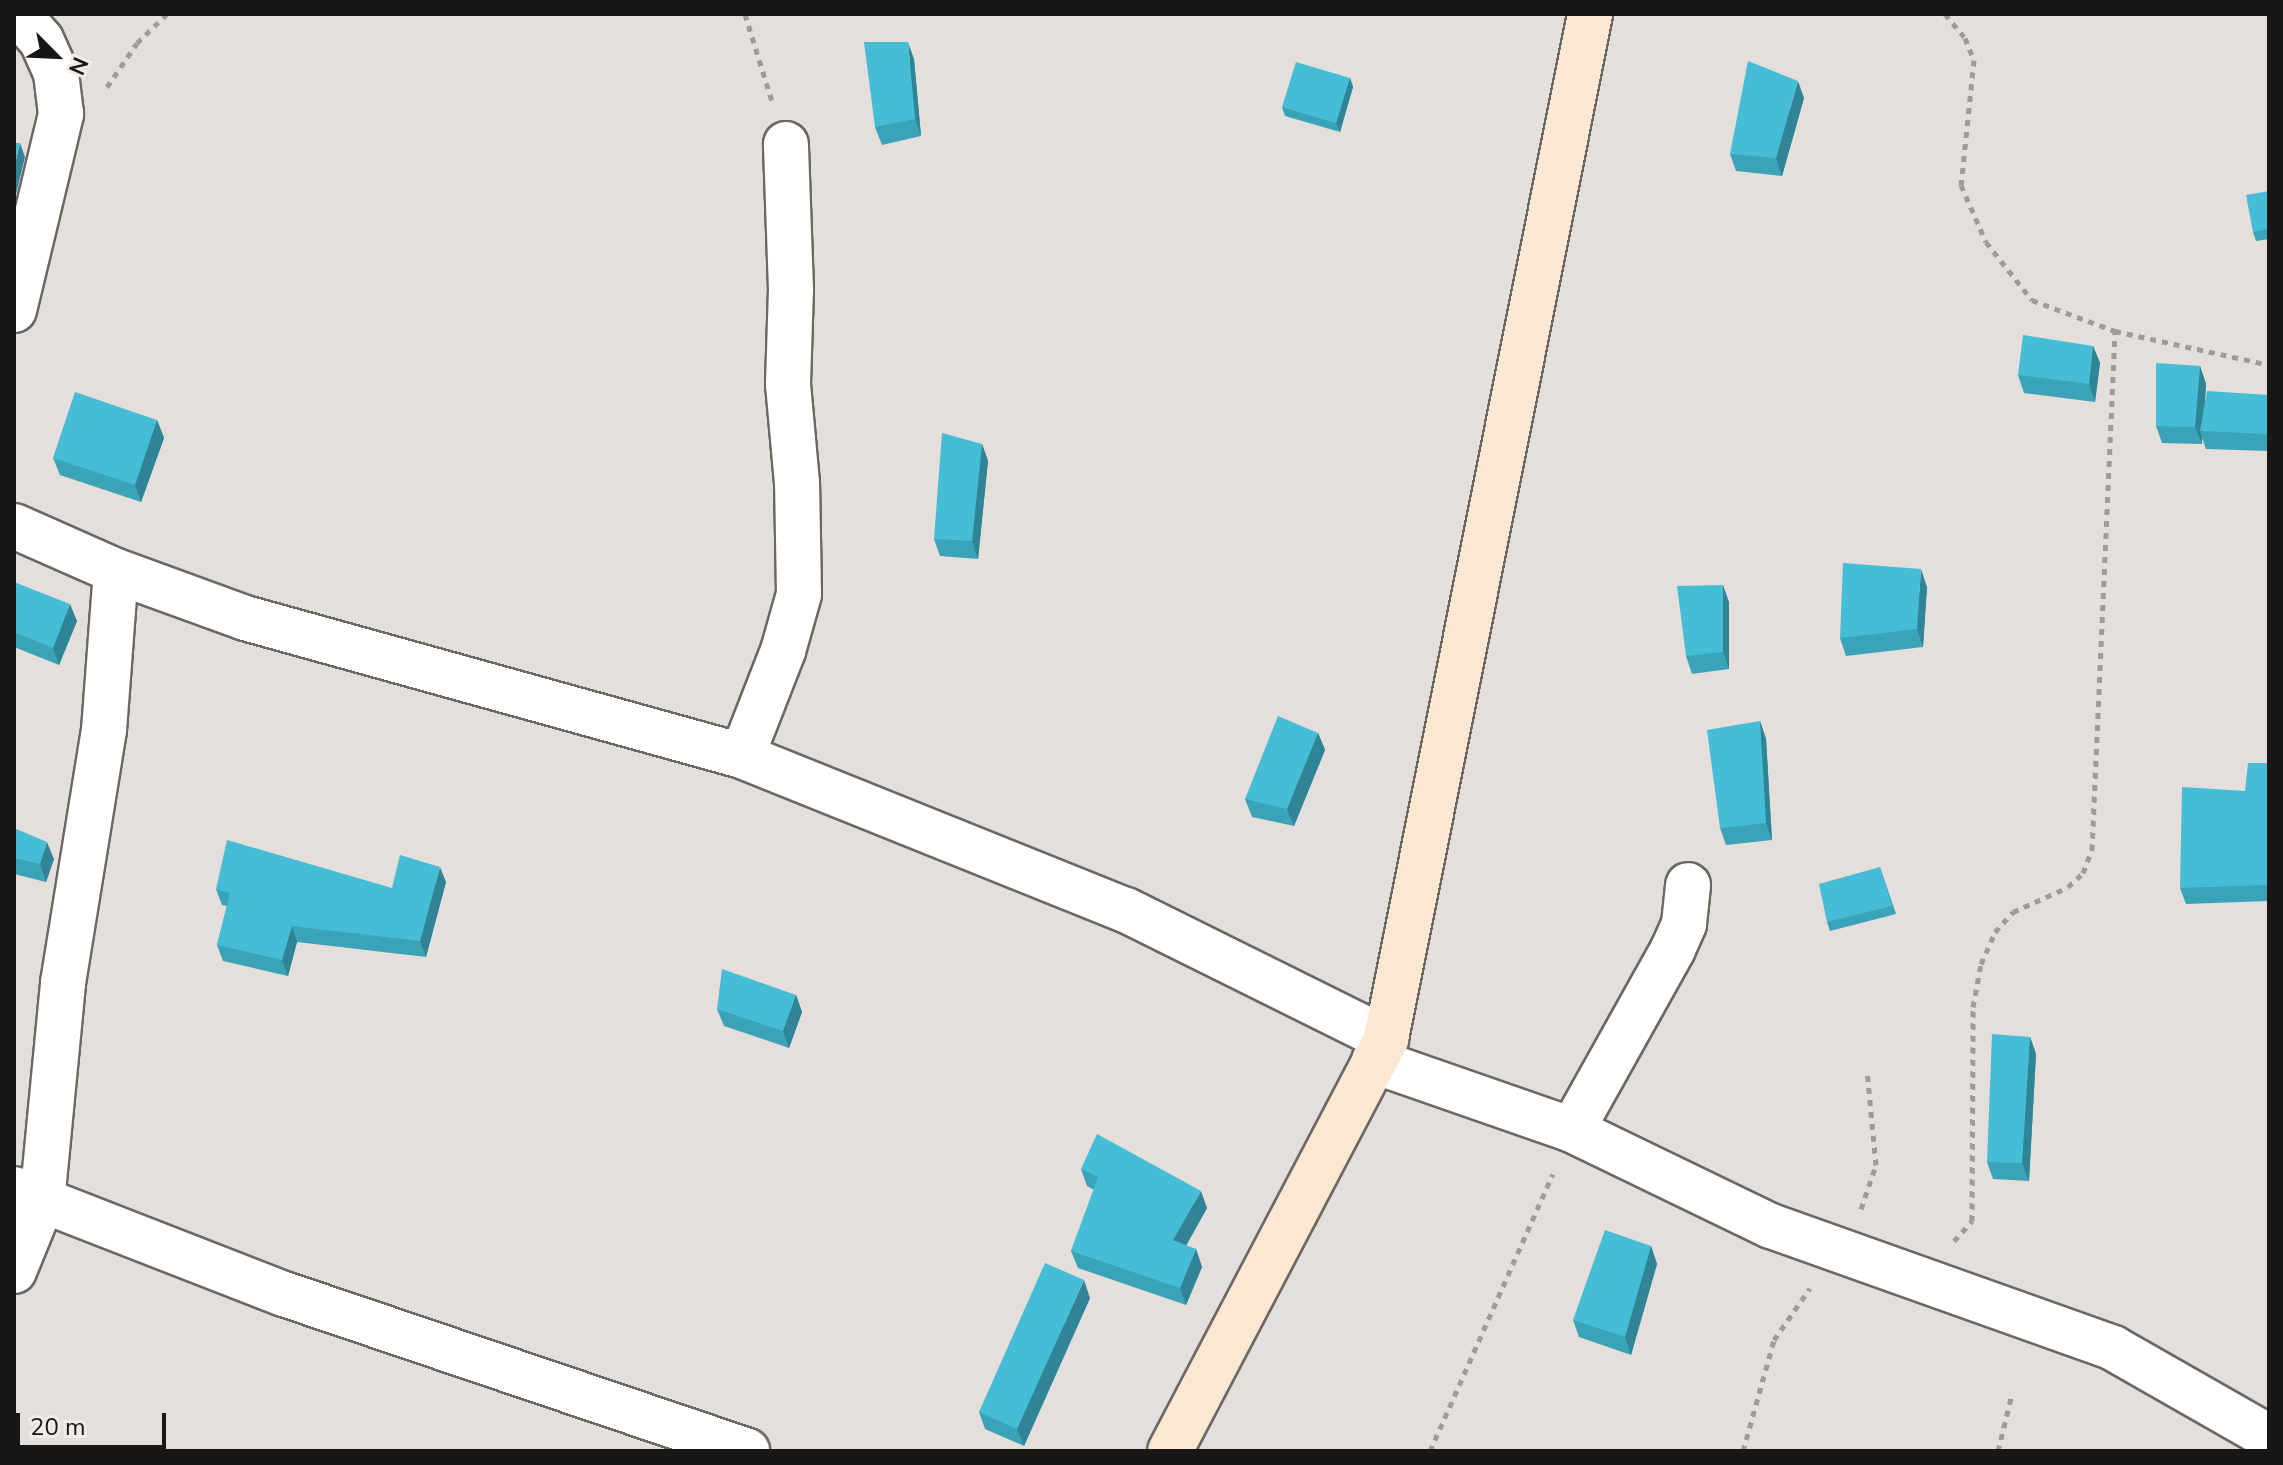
<!DOCTYPE html>
<html>
<head>
<meta charset="utf-8">
<style>
	body { margin:0 }
	#map { position:relative; width:2283px; height:1465px; overflow:hidden; background:#e4dfda; font-family:"Nunito Sans",sans-serif }
	div>[style] { position:absolute }
	[style*='--x'] { left:calc(var(--x)*1px); top:calc(var(--y)*1px); width:calc(var(--w)*1px); rotate:calc(var(--a)*1deg) }
	.path>* { height:5px; margin-top:-2.5px; transform-origin:0; background:repeating-linear-gradient(90deg,#9f9b97 0 6px,transparent 0 12px) }
	.roads { filter:drop-shadow(2px 0 #6b6763) drop-shadow(-2px 0 #6b6763) drop-shadow(0 2px #6b6763) drop-shadow(0 -2px #6b6763) }
	.street>* { height:44px; margin:-22px; padding:0 22px; transform-origin:22px; border-radius:22px; background:#fff }
	.secondary>* { height:44px; margin:-22px; padding:0 22px; transform-origin:22px; border-radius:22px; background:#fce7d3 }
	.wall>* { inset:0; background:#3ba3b8 }
	.shaded-wall>* { inset:0; background:#308496 }
	.building>* { inset:0; background:#45bdd6 }
	span { translate:-50% -50%; white-space:nowrap; text-align:center; line-height:1.15; -webkit-text-stroke:7px #f1ece7; paint-order:stroke }
	.frame { position:absolute; inset:0; border:16px solid #191716; pointer-events:none }
	.north { position:absolute; left:16px; top:16px; width:80px; height:80px; -webkit-text-stroke:6px #f1ece7; paint-order:stroke; rotate:114deg; font-size:22px; font-weight:700; line-height:32px; text-align:center; color:#191716 }
	.north::after { content:''; display:block; margin:auto; width:28px; height:36px; background:#191716; clip-path:polygon(50% 0,100% 100%,50% 72%,0 100%) }
	.scale { position:absolute; left:16px; top:1413px; width:150px; height:36px; box-sizing:border-box; border:4px solid #191716; border-top:0; padding-left:10px; font-size:24px; line-height:28px; white-space:nowrap; color:#191716; -webkit-text-stroke:6px #f1ece7; paint-order:stroke }
</style>
</head>
<body>
<div id="map">
	<div class="path">
		<i style="--x:745;--y:14;--w:91;--a:72.8"></i>
		<i style="--x:1945;--y:14;--w:31;--a:50"></i>
		<i style="--x:1965;--y:38;--w:24;--a:68"></i>
		<i style="--x:1974;--y:60;--w:126;--a:95.9"></i>
		<i style="--x:1961;--y:185;--w:62;--a:66.3"></i>
		<i style="--x:1986;--y:242;--w:74;--a:51.6"></i>
		<i style="--x:2032;--y:300;--w:89;--a:20.5"></i>
		<i style="--x:2115;--y:331;--w:158;--a:12.4"></i>
		<i style="--x:107;--y:87;--w:53;--a:-55.7"></i>
		<i style="--x:137;--y:43;--w:42;--a:-44"></i>
		<i style="--x:1861;--y:1209;--w:46;--a:-71.2"></i>
		<i style="--x:1876;--y:1165;--w:96;--a:-95.4"></i>
		<i style="--x:1954;--y:1241;--w:27;--a:-48"></i>
		<i style="--x:1972;--y:1221;--w:214;--a:-89.7"></i>
		<i style="--x:1973;--y:1007;--w:44;--a:-79.5"></i>
		<i style="--x:1981;--y:964;--w:35;--a:-66"></i>
		<i style="--x:1995;--y:932;--w:27;--a:-48"></i>
		<i style="--x:2013;--y:912;--w:60;--a:-24.4"></i>
		<i style="--x:2068;--y:887;--w:21;--a:-43"></i>
		<i style="--x:2083;--y:873;--w:25;--a:-69"></i>
		<i style="--x:2092;--y:850;--w:520;--a:-87.46"></i>
		<i style="--x:1430;--y:1451;--w:303;--a:-66.1"></i>
		<i style="--x:1743;--y:1451;--w:115;--a:-74.4"></i>
		<i style="--x:1774;--y:1340;--w:63;--a:-55.3"></i>
		<i style="--x:1998;--y:1451;--w:55;--a:-76.2"></i>
	</div>
	<div class="roads">
		<div class="street">
			<i style="--x:14;--y:310;--w:202;--a:-76.5"></i>
			<i style="--x:61;--y:114;--w:41;--a:-97"></i>
			<i style="--x:56;--y:73;--w:36;--a:-114"></i>
			<i style="--x:41;--y:40;--w:35;--a:-131"></i>
			<i style="--x:14;--y:526;--w:111;--a:23.8"></i>
			<i style="--x:116;--y:571;--w:137;--a:20"></i>
			<i style="--x:245;--y:618;--w:516;--a:15.52"></i>
			<i style="--x:742;--y:756;--w:414;--a:21.9"></i>
			<i style="--x:1126;--y:910;--w:290;--a:26.4"></i>
			<i style="--x:742;--y:756;--w:113;--a:-68.7"></i>
			<i style="--x:783;--y:651;--w:59;--a:-74.3"></i>
			<i style="--x:799;--y:594;--w:111;--a:-91"></i>
			<i style="--x:797;--y:483;--w:99;--a:-95.2"></i>
			<i style="--x:788;--y:384;--w:94;--a:-88.2"></i>
			<i style="--x:791;--y:290;--w:146;--a:-92"></i>
			<i style="--x:1374;--y:1061;--w:210;--a:19.2"></i>
			<i style="--x:1572;--y:1130;--w:221;--a:25.8"></i>
			<i style="--x:1771;--y:1226;--w:363;--a:19.6"></i>
			<i style="--x:2113;--y:1348;--w:180;--a:29.7"></i>
			<i style="--x:1572;--y:1130;--w:207;--a:-60.8"></i>
			<i style="--x:1673;--y:949;--w:27;--a:-66"></i>
			<i style="--x:1684;--y:924;--w:39;--a:-84"></i>
			<i style="--x:14;--y:1189;--w:290;--a:21.3"></i>
			<i style="--x:284;--y:1294;--w:489;--a:18.7"></i>
			<i style="--x:14;--y:1271;--w:74;--a:-67.9"></i>
			<i style="--x:42;--y:1202;--w:220;--a:-84.5"></i>
			<i style="--x:63;--y:983;--w:256;--a:-80.8"></i>
			<i style="--x:104;--y:730;--w:159;--a:-85.7"></i>
		</div>
		<div class="secondary">
			<i style="--x:1170;--y:1451;--w:465;--a:-62.3"></i>
			<i style="--x:1386;--y:1039;--w:1045;--a:-78.74"></i>
		</div>
	</div>
	<div class="wall">
		<i style="clip-path:polygon(914px 59px,921px 136px,882px 145px,875px 127px)"></i>
		<i style="clip-path:polygon(1350px 78px,1353px 87px,1340px 132px,1285px 116px,1282px 107px)"></i>
		<i style="clip-path:polygon(1804px 98px,1782px 176px,1736px 171px,1730px 154px)"></i>
		<i style="clip-path:polygon(2269px 191px,2269px 239px,2256px 241px,2253px 232px)"></i>
		<i style="clip-path:polygon(2093px 346px,2100px 363px,2095px 402px,2024px 393px,2018px 375px)"></i>
		<i style="clip-path:polygon(2200px 366px,2206px 384px,2205px 402px,2269px 395px,2269px 451px,2206px 449px,2202px 438px,2202px 444px,2162px 443px,2156px 426px)"></i>
		<i style="clip-path:polygon(157px 420px,164px 438px,141px 502px,60px 475px,53px 458px)"></i>
		<i style="clip-path:polygon(982px 444px,988px 461px,978px 559px,940px 556px,934px 539px)"></i>
		<i style="clip-path:polygon(14px 582px,77px 621px,59px 665px,14px 647px)"></i>
		<i style="clip-path:polygon(1927px 587px,1923px 647px,1846px 656px,1840px 638px)"></i>
		<i style="clip-path:polygon(1729px 602px,1729px 669px,1692px 674px,1686px 656px)"></i>
		<i style="clip-path:polygon(1760px 721px,1766px 739px,1772px 840px,1726px 845px,1720px 828px)"></i>
		<i style="clip-path:polygon(1318px 733px,1325px 750px,1294px 826px,1252px 817px,1245px 799px)"></i>
		<i style="clip-path:polygon(2269px 763px,2269px 901px,2186px 904px,2180px 888px,2245px 791px)"></i>
		<i style="clip-path:polygon(14px 828px,54px 859px,46px 882px,14px 874px)"></i>
		<i style="clip-path:polygon(1880px 867px,1896px 914px,1830px 931px,1827px 922px)"></i>
		<i style="clip-path:polygon(446px 882px,426px 957px,297px 942px,288px 976px,223px 961px,217px 945px,227px 906px,222px 905px,216px 889px,392px 888px)"></i>
		<i style="clip-path:polygon(796px 995px,802px 1012px,789px 1048px,724px 1026px,717px 1009px)"></i>
		<i style="clip-path:polygon(2030px 1037px,2036px 1054px,2029px 1181px,1993px 1179px,1987px 1162px)"></i>
		<i style="clip-path:polygon(1081px 1169px,1207px 1208px,1186px 1246px,1196px 1249px,1202px 1267px,1186px 1305px,1078px 1268px,1071px 1251px,1094px 1190px,1087px 1186px)"></i>
		<i style="clip-path:polygon(1651px 1246px,1657px 1264px,1631px 1355px,1579px 1337px,1573px 1320px)"></i>
		<i style="clip-path:polygon(1090px 1298px,1024px 1446px,985px 1429px,979px 1412px)"></i>
	</div>
	<div class="shaded-wall">
		<i style="clip-path:polygon(908px 42px,914px 59px,921px 136px,915px 119px)"></i>
		<i style="clip-path:polygon(1350px 78px,1353px 87px,1340px 132px,1336px 123px)"></i>
		<i style="clip-path:polygon(1798px 81px,1804px 98px,1782px 176px,1776px 158px)"></i>
		<i style="clip-path:polygon(20px 143px,25px 157px,16px 194px,14px 188px,14px 168px)"></i>
		<i style="clip-path:polygon(2093px 346px,2100px 363px,2095px 402px,2089px 384px)"></i>
		<i style="clip-path:polygon(2200px 366px,2206px 384px,2203px 432px,2200px 431px,2202px 438px,2202px 444px,2195px 427px)"></i>
		<i style="clip-path:polygon(157px 420px,164px 438px,141px 502px,135px 485px)"></i>
		<i style="clip-path:polygon(982px 444px,988px 461px,978px 559px,972px 541px)"></i>
		<i style="clip-path:polygon(1921px 569px,1927px 587px,1923px 647px,1917px 629px)"></i>
		<i style="clip-path:polygon(1723px 585px,1729px 602px,1729px 669px,1723px 652px)"></i>
		<i style="clip-path:polygon(70px 604px,77px 621px,59px 665px,53px 648px)"></i>
		<i style="clip-path:polygon(1760px 721px,1766px 739px,1772px 840px,1766px 823px)"></i>
		<i style="clip-path:polygon(1318px 733px,1325px 750px,1294px 826px,1287px 809px)"></i>
		<i style="clip-path:polygon(47px 842px,54px 859px,46px 882px,40px 864px)"></i>
		<i style="clip-path:polygon(440px 867px,446px 882px,426px 957px,420px 941px)"></i>
		<i style="clip-path:polygon(292px 926px,297px 942px,288px 976px,282px 960px)"></i>
		<i style="clip-path:polygon(796px 995px,802px 1012px,789px 1048px,783px 1031px)"></i>
		<i style="clip-path:polygon(2030px 1037px,2036px 1054px,2029px 1181px,2022px 1163px)"></i>
		<i style="clip-path:polygon(1201px 1191px,1207px 1208px,1179px 1258px,1173px 1240px)"></i>
		<i style="clip-path:polygon(1651px 1246px,1657px 1264px,1631px 1355px,1625px 1337px)"></i>
		<i style="clip-path:polygon(1196px 1249px,1202px 1267px,1186px 1305px,1180px 1288px)"></i>
		<i style="clip-path:polygon(1084px 1280px,1090px 1298px,1024px 1446px,1017px 1429px)"></i>
	</div>
	<div class="building">
		<i style="clip-path:polygon(864px 42px,908px 42px,915px 119px,875px 127px)"></i>
		<i style="clip-path:polygon(1748px 61px,1798px 81px,1776px 158px,1730px 154px)"></i>
		<i style="clip-path:polygon(1296px 62px,1350px 78px,1336px 123px,1282px 107px)"></i>
		<i style="clip-path:polygon(14px 143px,20px 143px,14px 168px)"></i>
		<i style="clip-path:polygon(2269px 191px,2269px 229px,2253px 232px,2246px 195px)"></i>
		<i style="clip-path:polygon(2023px 335px,2093px 346px,2089px 384px,2018px 375px)"></i>
		<i style="clip-path:polygon(2156px 363px,2200px 366px,2195px 427px,2156px 426px)"></i>
		<i style="clip-path:polygon(2207px 391px,2269px 395px,2269px 434px,2200px 431px)"></i>
		<i style="clip-path:polygon(75px 392px,157px 420px,135px 485px,53px 458px)"></i>
		<i style="clip-path:polygon(942px 433px,982px 444px,972px 541px,934px 539px)"></i>
		<i style="clip-path:polygon(1843px 563px,1921px 569px,1917px 629px,1840px 638px)"></i>
		<i style="clip-path:polygon(14px 582px,70px 604px,53px 648px,14px 632px)"></i>
		<i style="clip-path:polygon(1723px 585px,1723px 652px,1686px 656px,1677px 586px)"></i>
		<i style="clip-path:polygon(1278px 716px,1318px 733px,1287px 809px,1245px 799px)"></i>
		<i style="clip-path:polygon(1760px 721px,1766px 823px,1720px 828px,1707px 730px)"></i>
		<i style="clip-path:polygon(2248px 763px,2269px 763px,2269px 885px,2180px 888px,2182px 787px,2245px 791px)"></i>
		<i style="clip-path:polygon(14px 828px,47px 842px,40px 864px,14px 858px)"></i>
		<i style="clip-path:polygon(227px 840px,392px 888px,400px 855px,440px 867px,420px 941px,292px 926px,282px 960px,217px 945px,230px 893px,216px 889px)"></i>
		<i style="clip-path:polygon(1880px 867px,1892px 906px,1827px 922px,1819px 884px)"></i>
		<i style="clip-path:polygon(722px 969px,796px 995px,783px 1031px,717px 1009px)"></i>
		<i style="clip-path:polygon(1992px 1034px,2030px 1037px,2022px 1163px,1987px 1162px)"></i>
		<i style="clip-path:polygon(1097px 1134px,1201px 1191px,1173px 1240px,1196px 1249px,1180px 1288px,1071px 1251px,1098px 1177px,1081px 1169px)"></i>
		<i style="clip-path:polygon(1605px 1230px,1651px 1246px,1625px 1337px,1573px 1320px)"></i>
		<i style="clip-path:polygon(1045px 1263px,1084px 1280px,1017px 1429px,979px 1412px)"></i>
	</div>
	<div class="frame"></div>
	<div class="north">N</div>
	<div class="scale">20 m</div>
</div>
</body>
</html>
